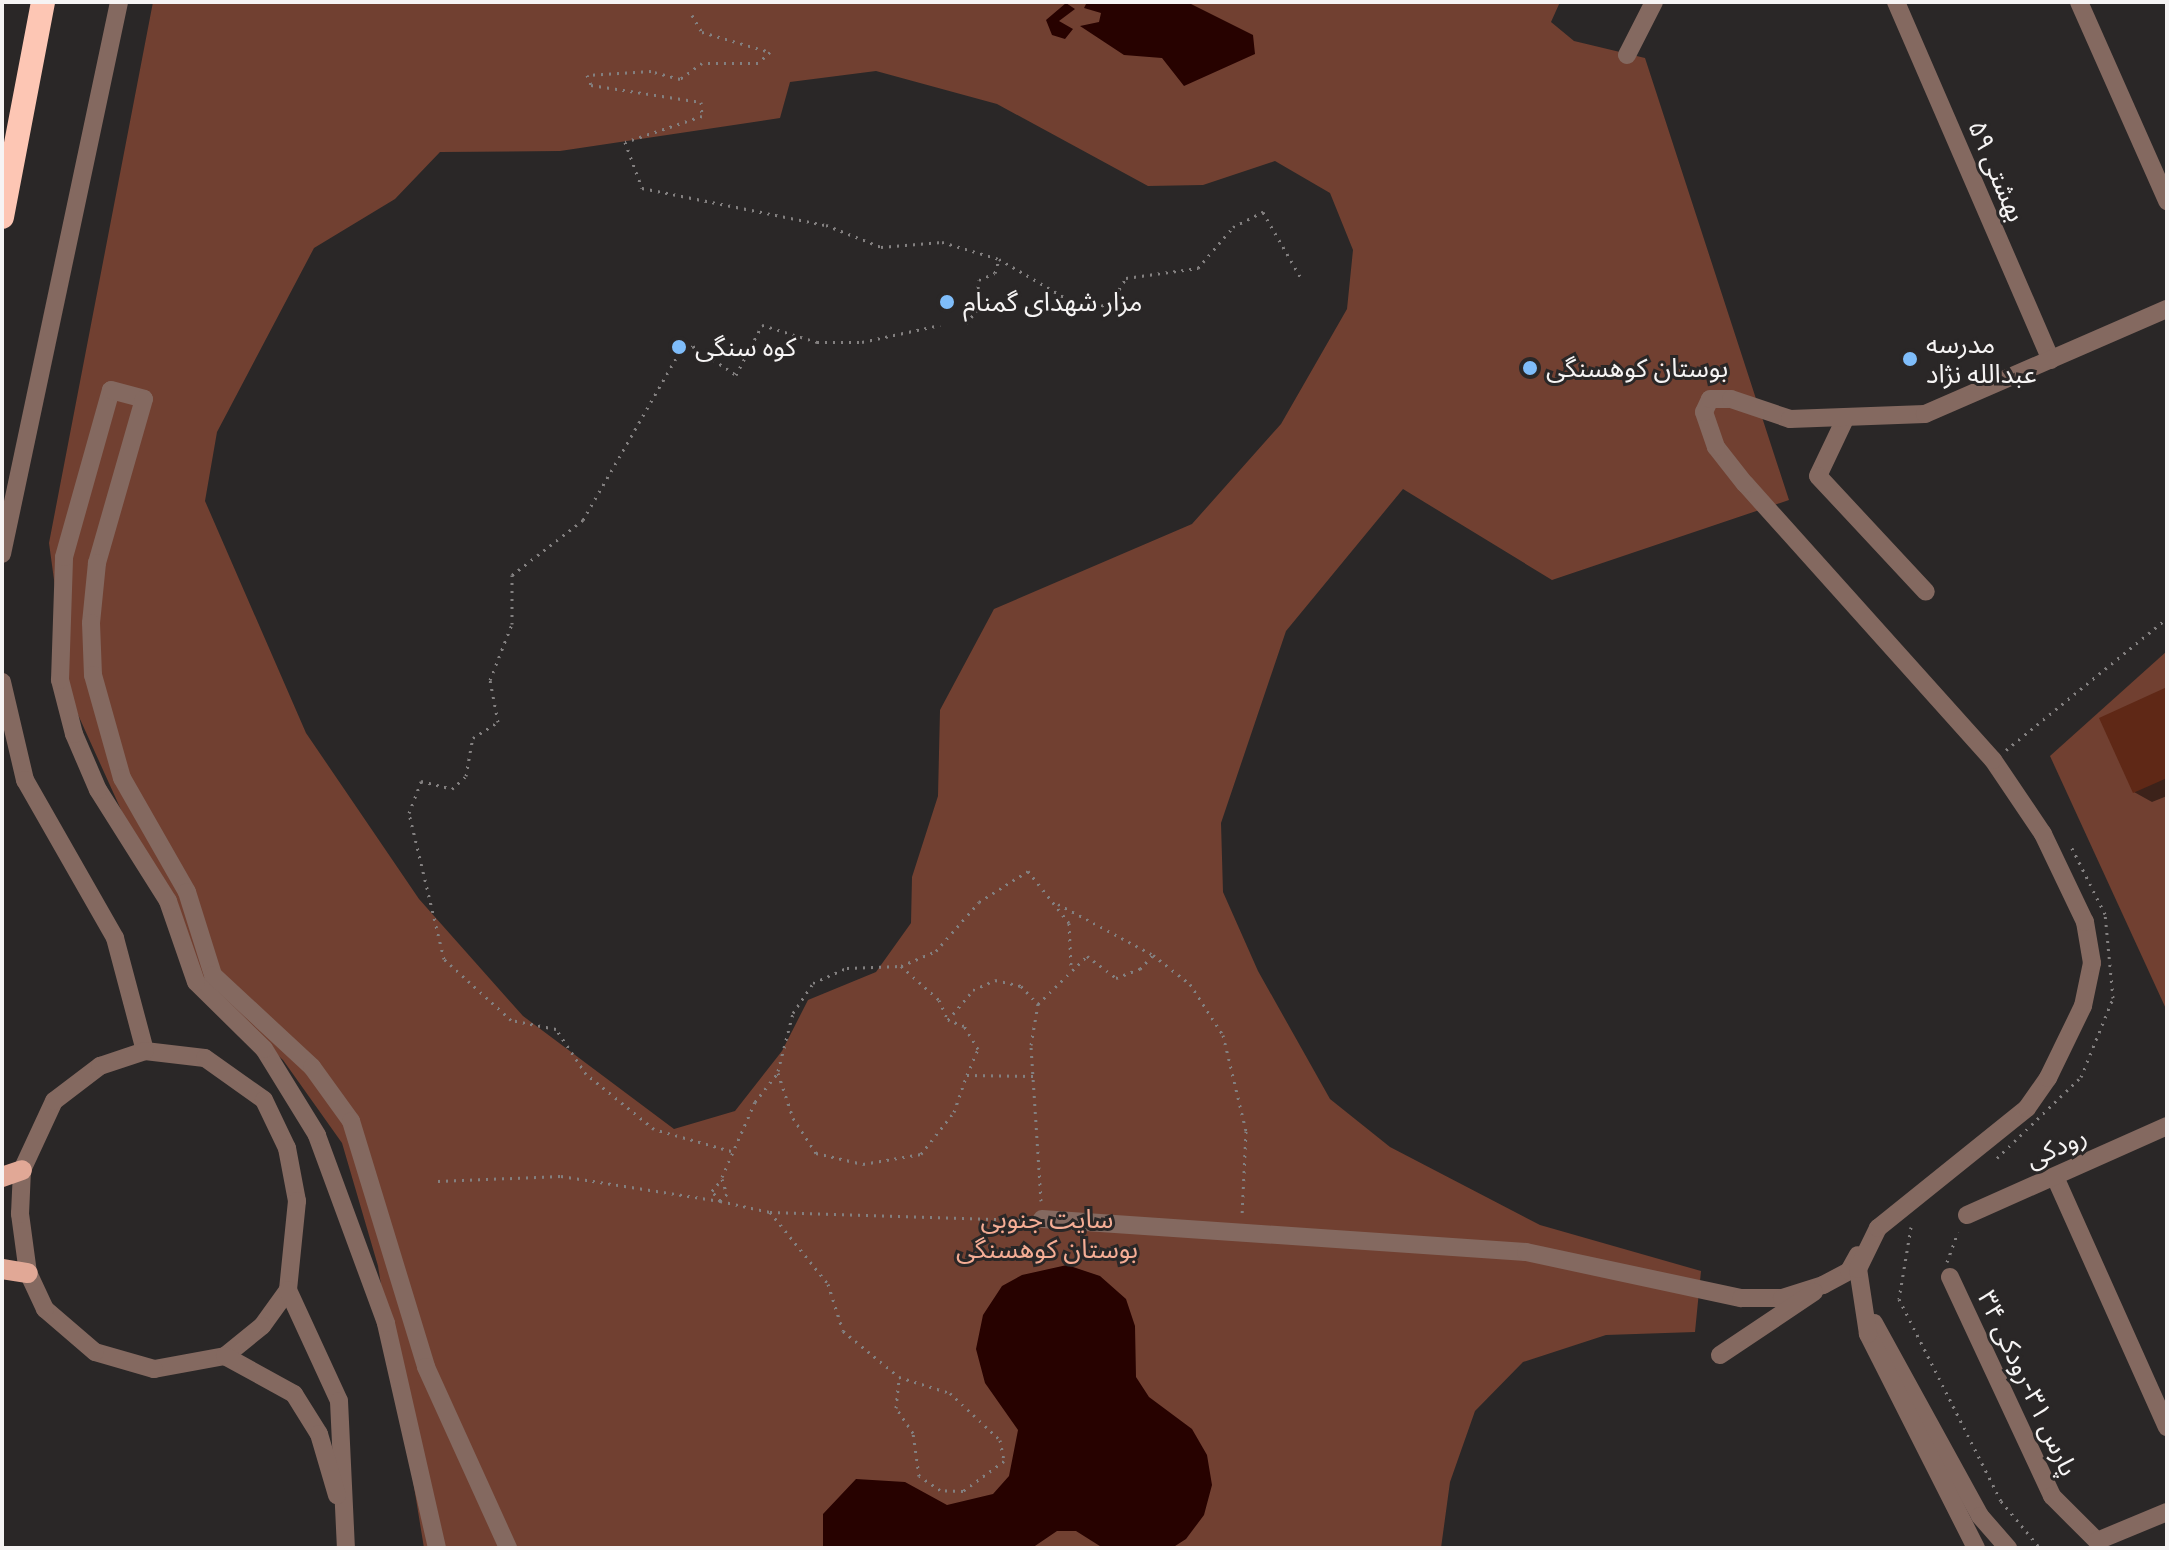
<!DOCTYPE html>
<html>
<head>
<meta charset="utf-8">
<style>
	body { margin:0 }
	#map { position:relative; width:2169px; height:1550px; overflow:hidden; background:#2a2727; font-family:"IBM Plex Sans","Noto Sans Arabic",sans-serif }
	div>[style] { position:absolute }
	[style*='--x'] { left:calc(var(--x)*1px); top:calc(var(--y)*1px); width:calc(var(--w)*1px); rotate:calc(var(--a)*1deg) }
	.green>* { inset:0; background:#714031 }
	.water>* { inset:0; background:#270200 }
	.shadow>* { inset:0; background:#0007 }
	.building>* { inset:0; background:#5f2816 }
	.path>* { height:3px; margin-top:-1.5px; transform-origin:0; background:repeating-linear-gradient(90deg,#838080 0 2px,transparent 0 8px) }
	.minor>* { height:18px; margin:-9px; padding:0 9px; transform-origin:9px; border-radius:9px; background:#846960 }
	.major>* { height:20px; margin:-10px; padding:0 10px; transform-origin:10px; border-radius:10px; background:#e1a896 }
	.highway>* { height:24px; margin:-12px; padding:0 12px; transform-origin:12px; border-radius:12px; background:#fdc6b4 }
	.dots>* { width:22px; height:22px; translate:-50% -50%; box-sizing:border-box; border:4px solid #2a2727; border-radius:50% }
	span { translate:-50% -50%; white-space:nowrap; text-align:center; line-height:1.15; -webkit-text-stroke:6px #2a2727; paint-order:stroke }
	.street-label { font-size:26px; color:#f6f4f4 }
	.poi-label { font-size:26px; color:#f6f4f4 }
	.left { translate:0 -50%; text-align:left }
	.park-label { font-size:26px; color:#f5ad95 }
	.frame { position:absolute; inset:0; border:4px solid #f6f4f4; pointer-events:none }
</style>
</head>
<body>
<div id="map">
	<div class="green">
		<i style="clip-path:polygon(evenodd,153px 2px,1560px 2px,1551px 22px,1574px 41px,1645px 58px,1789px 500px,1552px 580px,1403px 489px,1286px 631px,1221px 823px,1223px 892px,1258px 971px,1330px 1099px,1390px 1147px,1540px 1225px,1701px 1271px,1695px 1332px,1606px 1335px,1523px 1362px,1475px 1411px,1450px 1482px,1441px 1548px,424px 1548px,378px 1266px,342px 1143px,283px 1060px,199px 982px,70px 697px,49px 543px,153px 2px,876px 71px,997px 104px,1148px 186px,1203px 185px,1275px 161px,1330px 193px,1353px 250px,1347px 309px,1281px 424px,1192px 524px,994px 609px,940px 710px,938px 796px,912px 877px,911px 923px,876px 972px,808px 1000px,782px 1051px,735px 1111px,674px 1129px,523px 1016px,419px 899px,306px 733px,205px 501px,217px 432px,314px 248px,395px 199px,440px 152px,560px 151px,780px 118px,790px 82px,876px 71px)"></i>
		<i style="clip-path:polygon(2167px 651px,2167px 1011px,2050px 756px)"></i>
	</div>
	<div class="water">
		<i style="clip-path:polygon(1087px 2px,1187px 2px,1253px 35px,1255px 54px,1184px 86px,1162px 58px,1124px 55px,1080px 26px,1099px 22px,1101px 13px,1084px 8px)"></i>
		<i style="clip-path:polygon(1066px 3px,1075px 9px,1059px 21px,1073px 29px,1065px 39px,1052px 35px,1046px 20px)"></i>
		<i style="clip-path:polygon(1067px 1265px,1100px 1276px,1126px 1299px,1135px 1326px,1136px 1377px,1149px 1397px,1192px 1429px,1207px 1455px,1212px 1485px,1204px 1515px,1186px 1539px,1172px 1548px,1103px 1548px,1076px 1531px,1057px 1531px,1032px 1548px,823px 1548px,823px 1514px,856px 1479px,905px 1482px,947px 1505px,993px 1494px,1009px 1476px,1018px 1430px,985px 1383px,976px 1349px,983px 1315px,1002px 1286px,1022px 1275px)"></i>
	</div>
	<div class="shadow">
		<i style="clip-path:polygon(2167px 690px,2167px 796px,2152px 802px,2134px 792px)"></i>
	</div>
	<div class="building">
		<i style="clip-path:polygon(2167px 687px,2167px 778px,2133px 793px,2099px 718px)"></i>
	</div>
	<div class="path">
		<i style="--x:692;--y:15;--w:20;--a:60"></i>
		<i style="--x:702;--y:32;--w:71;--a:16.4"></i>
		<i style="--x:770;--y:52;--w:16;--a:137"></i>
		<i style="--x:758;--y:63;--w:56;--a:180"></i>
		<i style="--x:702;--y:63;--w:27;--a:144"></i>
		<i style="--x:680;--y:79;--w:30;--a:-165"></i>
		<i style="--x:651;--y:71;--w:64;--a:176.4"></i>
		<i style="--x:587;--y:75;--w:11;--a:68"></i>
		<i style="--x:591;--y:85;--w:111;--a:8.8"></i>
		<i style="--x:701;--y:102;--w:14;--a:86"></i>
		<i style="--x:702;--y:116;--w:81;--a:161.3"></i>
		<i style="--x:625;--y:142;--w:49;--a:69.7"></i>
		<i style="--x:642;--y:188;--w:188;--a:11.4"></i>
		<i style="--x:826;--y:225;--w:59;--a:21.8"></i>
		<i style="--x:881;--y:247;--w:61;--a:-4.7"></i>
		<i style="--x:942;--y:242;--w:59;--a:16.6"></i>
		<i style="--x:999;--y:259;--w:101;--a:30.4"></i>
		<i style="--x:1086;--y:310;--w:26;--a:-16"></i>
		<i style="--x:1111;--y:303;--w:29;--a:-59"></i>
		<i style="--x:1126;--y:278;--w:73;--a:-7.9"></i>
		<i style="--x:1198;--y:268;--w:54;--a:-49.5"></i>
		<i style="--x:1233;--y:227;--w:34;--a:-27"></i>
		<i style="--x:1263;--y:212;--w:76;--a:60.1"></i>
		<i style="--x:966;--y:323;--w:15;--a:-48"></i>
		<i style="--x:976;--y:312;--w:32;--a:-85"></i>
		<i style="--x:979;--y:280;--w:17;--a:-24"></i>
		<i style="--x:995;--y:273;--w:15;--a:-74"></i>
		<i style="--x:2006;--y:750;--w:208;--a:-39.3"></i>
		<i style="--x:1058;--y:904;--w:108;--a:28.2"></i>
		<i style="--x:901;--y:966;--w:38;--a:-23"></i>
		<i style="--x:936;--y:951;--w:65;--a:-48.7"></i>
		<i style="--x:979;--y:902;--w:58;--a:-32.3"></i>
		<i style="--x:1028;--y:871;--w:66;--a:51.7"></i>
		<i style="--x:1069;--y:923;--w:43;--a:87.3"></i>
		<i style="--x:778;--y:1071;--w:60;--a:-75.5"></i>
		<i style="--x:793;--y:1013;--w:36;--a:-56"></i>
		<i style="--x:813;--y:983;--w:37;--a:-24"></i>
		<i style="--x:847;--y:968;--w:54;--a:-2.1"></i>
		<i style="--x:901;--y:966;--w:51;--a:41.8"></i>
		<i style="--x:939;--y:1000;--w:22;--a:66"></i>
		<i style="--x:967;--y:1075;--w:28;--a:-67"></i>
		<i style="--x:978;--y:1049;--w:27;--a:-121"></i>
		<i style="--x:964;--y:1026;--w:17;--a:-159"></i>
		<i style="--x:948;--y:1020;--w:39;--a:-50"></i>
		<i style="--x:973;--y:990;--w:24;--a:-24"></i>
		<i style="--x:995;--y:980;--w:27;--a:13"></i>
		<i style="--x:1021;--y:986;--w:25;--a:47"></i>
		<i style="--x:731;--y:1151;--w:80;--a:-164.1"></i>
		<i style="--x:654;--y:1129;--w:87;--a:-141"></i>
		<i style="--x:586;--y:1074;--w:54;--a:-123.7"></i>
		<i style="--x:556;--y:1029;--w:46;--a:-168.7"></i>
		<i style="--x:511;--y:1020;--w:91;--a:-137.7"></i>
		<i style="--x:444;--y:959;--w:150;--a:-103.5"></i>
		<i style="--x:409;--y:813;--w:34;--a:-69"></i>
		<i style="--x:421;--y:781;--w:32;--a:14"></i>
		<i style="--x:452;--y:789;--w:19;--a:-43"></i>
		<i style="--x:466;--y:776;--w:39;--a:-80"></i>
		<i style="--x:473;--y:738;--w:30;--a:-33"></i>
		<i style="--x:498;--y:722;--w:43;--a:-100.8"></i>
		<i style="--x:490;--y:680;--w:60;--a:-68.6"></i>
		<i style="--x:512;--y:624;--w:49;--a:-90"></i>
		<i style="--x:512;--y:575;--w:90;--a:-37.8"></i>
		<i style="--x:583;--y:520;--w:190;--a:-60.1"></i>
		<i style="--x:678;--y:355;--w:17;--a:-31"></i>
		<i style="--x:693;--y:346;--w:52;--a:34"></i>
		<i style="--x:736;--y:375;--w:56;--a:-62.5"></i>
		<i style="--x:762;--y:325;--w:58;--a:17.2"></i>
		<i style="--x:817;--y:342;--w:45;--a:0"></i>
		<i style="--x:862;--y:342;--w:80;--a:-12.3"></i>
		<i style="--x:1997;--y:1158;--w:117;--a:-44"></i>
		<i style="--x:2081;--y:1077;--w:85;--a:-67.9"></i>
		<i style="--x:2113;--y:998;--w:84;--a:-95.4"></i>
		<i style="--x:2105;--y:914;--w:76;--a:-116.6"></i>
		<i style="--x:722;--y:1177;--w:82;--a:-66.3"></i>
		<i style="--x:755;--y:1102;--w:37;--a:-52"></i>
		<i style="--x:778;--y:1073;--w:47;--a:71.6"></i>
		<i style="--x:793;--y:1118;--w:42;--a:56.7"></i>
		<i style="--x:816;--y:1153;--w:48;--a:13.2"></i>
		<i style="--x:863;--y:1164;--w:59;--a:-9.8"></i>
		<i style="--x:921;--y:1154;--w:53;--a:-51.8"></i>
		<i style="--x:954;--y:1112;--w:39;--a:-71"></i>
		<i style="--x:967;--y:1075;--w:66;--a:0.9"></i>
		<i style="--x:438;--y:1181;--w:123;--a:-2.3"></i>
		<i style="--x:561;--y:1176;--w:161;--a:8.9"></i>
		<i style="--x:720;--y:1201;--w:13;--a:-129"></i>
		<i style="--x:712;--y:1191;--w:16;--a:-50"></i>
		<i style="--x:722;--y:1179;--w:16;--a:72"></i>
		<i style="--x:727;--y:1194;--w:10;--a:135"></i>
		<i style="--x:720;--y:1201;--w:51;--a:12.4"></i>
		<i style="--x:770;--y:1212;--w:254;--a:1.8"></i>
		<i style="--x:1041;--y:1201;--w:156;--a:-93.7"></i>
		<i style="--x:1031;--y:1045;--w:42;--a:-80.3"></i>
		<i style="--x:1038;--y:1004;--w:69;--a:-44.4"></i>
		<i style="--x:1087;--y:956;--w:36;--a:37"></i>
		<i style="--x:1116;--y:978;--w:26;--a:-21"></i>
		<i style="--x:1140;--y:969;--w:19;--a:-47"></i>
		<i style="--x:1153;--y:955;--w:47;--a:38.1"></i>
		<i style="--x:1190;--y:984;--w:61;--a:57.1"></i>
		<i style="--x:1223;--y:1035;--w:99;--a:76.5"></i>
		<i style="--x:1246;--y:1131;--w:86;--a:92.7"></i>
		<i style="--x:770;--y:1212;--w:92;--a:51.1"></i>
		<i style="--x:828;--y:1284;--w:49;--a:72.3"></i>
		<i style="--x:843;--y:1331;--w:72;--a:39.4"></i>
		<i style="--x:899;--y:1377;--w:53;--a:17.4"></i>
		<i style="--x:950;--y:1393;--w:69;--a:43.2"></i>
		<i style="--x:1000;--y:1440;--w:21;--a:79"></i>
		<i style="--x:1004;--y:1461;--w:51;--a:143.8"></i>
		<i style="--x:963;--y:1491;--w:23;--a:-178"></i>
		<i style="--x:940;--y:1490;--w:25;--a:-146"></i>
		<i style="--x:919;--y:1476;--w:43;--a:-97.9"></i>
		<i style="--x:913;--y:1433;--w:30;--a:-124"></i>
		<i style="--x:896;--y:1408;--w:31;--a:-84"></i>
		<i style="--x:1911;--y:1227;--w:73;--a:99.5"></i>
		<i style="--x:1899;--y:1299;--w:226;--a:63.2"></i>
		<i style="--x:2001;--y:1501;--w:61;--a:50.3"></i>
		<i style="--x:1947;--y:1262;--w:32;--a:-70"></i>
	</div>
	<div class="minor">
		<i style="--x:1896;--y:2;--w:390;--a:66.6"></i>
		<i style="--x:2079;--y:2;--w:218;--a:66.1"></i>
		<i style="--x:1627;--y:55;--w:59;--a:-63"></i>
		<i style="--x:1846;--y:417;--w:65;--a:115.4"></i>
		<i style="--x:1818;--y:476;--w:158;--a:47"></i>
		<i style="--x:2;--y:554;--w:564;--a:-78.03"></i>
		<i style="--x:2;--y:682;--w:101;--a:76.8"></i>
		<i style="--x:25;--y:780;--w:182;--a:60.3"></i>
		<i style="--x:115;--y:938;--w:117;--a:75.1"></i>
		<i style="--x:145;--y:1051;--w:60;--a:6.7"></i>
		<i style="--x:205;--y:1058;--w:72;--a:35.4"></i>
		<i style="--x:264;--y:1100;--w:53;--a:64.4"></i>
		<i style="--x:287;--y:1148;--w:54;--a:79.3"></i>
		<i style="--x:297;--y:1201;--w:89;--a:95.8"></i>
		<i style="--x:288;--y:1290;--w:44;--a:125.8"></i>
		<i style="--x:262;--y:1326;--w:48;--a:141"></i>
		<i style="--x:225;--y:1356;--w:72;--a:169.6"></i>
		<i style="--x:154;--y:1369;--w:61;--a:-163.9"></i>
		<i style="--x:95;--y:1352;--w:66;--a:-139.3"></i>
		<i style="--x:45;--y:1309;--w:40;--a:-115"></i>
		<i style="--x:28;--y:1273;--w:60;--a:-97.7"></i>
		<i style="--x:20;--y:1214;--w:44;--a:-87.4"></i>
		<i style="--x:22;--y:1170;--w:76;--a:-65.1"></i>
		<i style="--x:54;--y:1101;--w:58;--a:-37.3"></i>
		<i style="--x:100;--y:1066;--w:47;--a:-18.4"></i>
		<i style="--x:2055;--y:1177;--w:274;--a:65.9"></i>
		<i style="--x:1967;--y:1215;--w:219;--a:-24"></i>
		<i style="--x:1042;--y:1219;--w:485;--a:3.9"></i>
		<i style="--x:1526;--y:1252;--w:220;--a:12.1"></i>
		<i style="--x:1741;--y:1298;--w:41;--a:0"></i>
		<i style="--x:1782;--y:1298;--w:43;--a:-17.6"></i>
		<i style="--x:1823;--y:1285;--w:30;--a:-28"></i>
		<i style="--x:1849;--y:1271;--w:18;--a:-61"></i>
		<i style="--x:1950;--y:1277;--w:242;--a:65"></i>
		<i style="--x:2052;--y:1496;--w:64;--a:45"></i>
		<i style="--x:2097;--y:1541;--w:76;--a:-22.5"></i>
		<i style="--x:288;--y:1290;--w:122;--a:65.3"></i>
		<i style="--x:339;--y:1401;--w:147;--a:87.3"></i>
		<i style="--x:1874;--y:1323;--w:220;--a:61.2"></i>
		<i style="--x:1980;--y:1516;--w:43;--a:48.8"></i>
		<i style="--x:1720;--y:1355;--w:113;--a:-33.8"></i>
		<i style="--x:225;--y:1356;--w:79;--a:28.8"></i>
		<i style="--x:294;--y:1394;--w:47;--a:58"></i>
		<i style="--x:319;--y:1434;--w:64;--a:73.6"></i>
		<i style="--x:437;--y:1548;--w:231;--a:-102.8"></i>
		<i style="--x:386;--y:1323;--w:200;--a:-110.2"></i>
		<i style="--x:317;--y:1135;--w:101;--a:-121.6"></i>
		<i style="--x:264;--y:1049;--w:95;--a:-135.4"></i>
		<i style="--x:196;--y:982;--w:86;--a:-109.1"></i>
		<i style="--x:168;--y:901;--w:131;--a:-122.2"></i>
		<i style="--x:98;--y:790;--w:61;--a:-113.2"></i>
		<i style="--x:74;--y:734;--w:56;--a:-104.5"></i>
		<i style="--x:60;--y:680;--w:123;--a:-88.1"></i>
		<i style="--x:64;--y:557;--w:173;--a:-74.3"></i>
		<i style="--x:111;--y:390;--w:34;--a:15"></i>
		<i style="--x:144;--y:399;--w:171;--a:106"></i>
		<i style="--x:97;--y:563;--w:60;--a:95.7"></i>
		<i style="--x:91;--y:623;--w:52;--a:87.8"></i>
		<i style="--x:93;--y:675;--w:107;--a:74.3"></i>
		<i style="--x:122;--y:778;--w:131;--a:60.3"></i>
		<i style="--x:187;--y:892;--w:87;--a:72.6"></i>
		<i style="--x:213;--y:975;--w:135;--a:42.9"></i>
		<i style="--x:312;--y:1067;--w:67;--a:54.2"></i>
		<i style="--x:351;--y:1121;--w:257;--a:73"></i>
		<i style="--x:426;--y:1367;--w:199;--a:65.6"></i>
		<i style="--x:1976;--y:1548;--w:240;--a:-116.8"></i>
		<i style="--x:1868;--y:1334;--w:66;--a:-98.7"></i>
		<i style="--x:1858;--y:1269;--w:46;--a:-64"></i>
		<i style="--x:1878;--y:1228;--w:191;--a:-38.8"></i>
		<i style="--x:2027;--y:1108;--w:37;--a:-55"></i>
		<i style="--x:2048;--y:1078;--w:80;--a:-64.1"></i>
		<i style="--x:2083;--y:1006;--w:44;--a:-78.2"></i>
		<i style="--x:2092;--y:963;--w:42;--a:-99.7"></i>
		<i style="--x:2085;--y:922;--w:98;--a:-115.5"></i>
		<i style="--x:2043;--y:834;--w:89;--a:-124"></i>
		<i style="--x:1993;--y:760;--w:371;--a:-131.9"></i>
		<i style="--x:1745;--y:484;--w:47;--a:-128.1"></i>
		<i style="--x:1716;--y:447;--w:37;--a:-109"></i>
		<i style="--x:1704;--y:412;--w:14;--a:-65"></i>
		<i style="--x:1710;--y:399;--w:21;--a:0"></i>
		<i style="--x:1731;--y:399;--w:62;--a:18.7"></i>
		<i style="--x:1790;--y:419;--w:135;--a:-2.1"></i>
		<i style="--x:1925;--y:414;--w:264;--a:-23.5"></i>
	</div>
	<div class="major">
		<i style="--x:2;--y:1177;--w:21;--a:-19"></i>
		<i style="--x:2;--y:1269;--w:26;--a:9"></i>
	</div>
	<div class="highway">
		<i style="--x:2;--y:217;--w:219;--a:-79.2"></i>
	</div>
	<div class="dots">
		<i style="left:947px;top:302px;background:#7fbdfa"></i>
		<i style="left:679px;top:347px;background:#7fbdfa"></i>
		<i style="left:1910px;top:359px;background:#7fbdfa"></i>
		<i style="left:1530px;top:368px;background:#7fbdfa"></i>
	</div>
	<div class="street-label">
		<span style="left:1997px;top:171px;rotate:67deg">بهشتی ۵۹</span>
		<span style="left:2056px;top:1147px;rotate:-24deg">رودکی</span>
		<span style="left:2028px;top:1383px;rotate:65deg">پارس ۳۱-رودکی ۳۴</span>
	</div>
	<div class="poi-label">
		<span class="left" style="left:963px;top:302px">مزار شهدای گمنام</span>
		<span class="left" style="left:1926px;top:359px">مدرسه<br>عبدالله نژاد</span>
		<span class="left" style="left:695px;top:347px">کوه سنگی</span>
		<span class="left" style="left:1546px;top:368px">بوستان کوهسنگی</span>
	</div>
	<div class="park-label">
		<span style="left:1047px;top:1234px">سایت جنوبی<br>بوستان کوهسنگی</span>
	</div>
	<div class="frame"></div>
</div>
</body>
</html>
